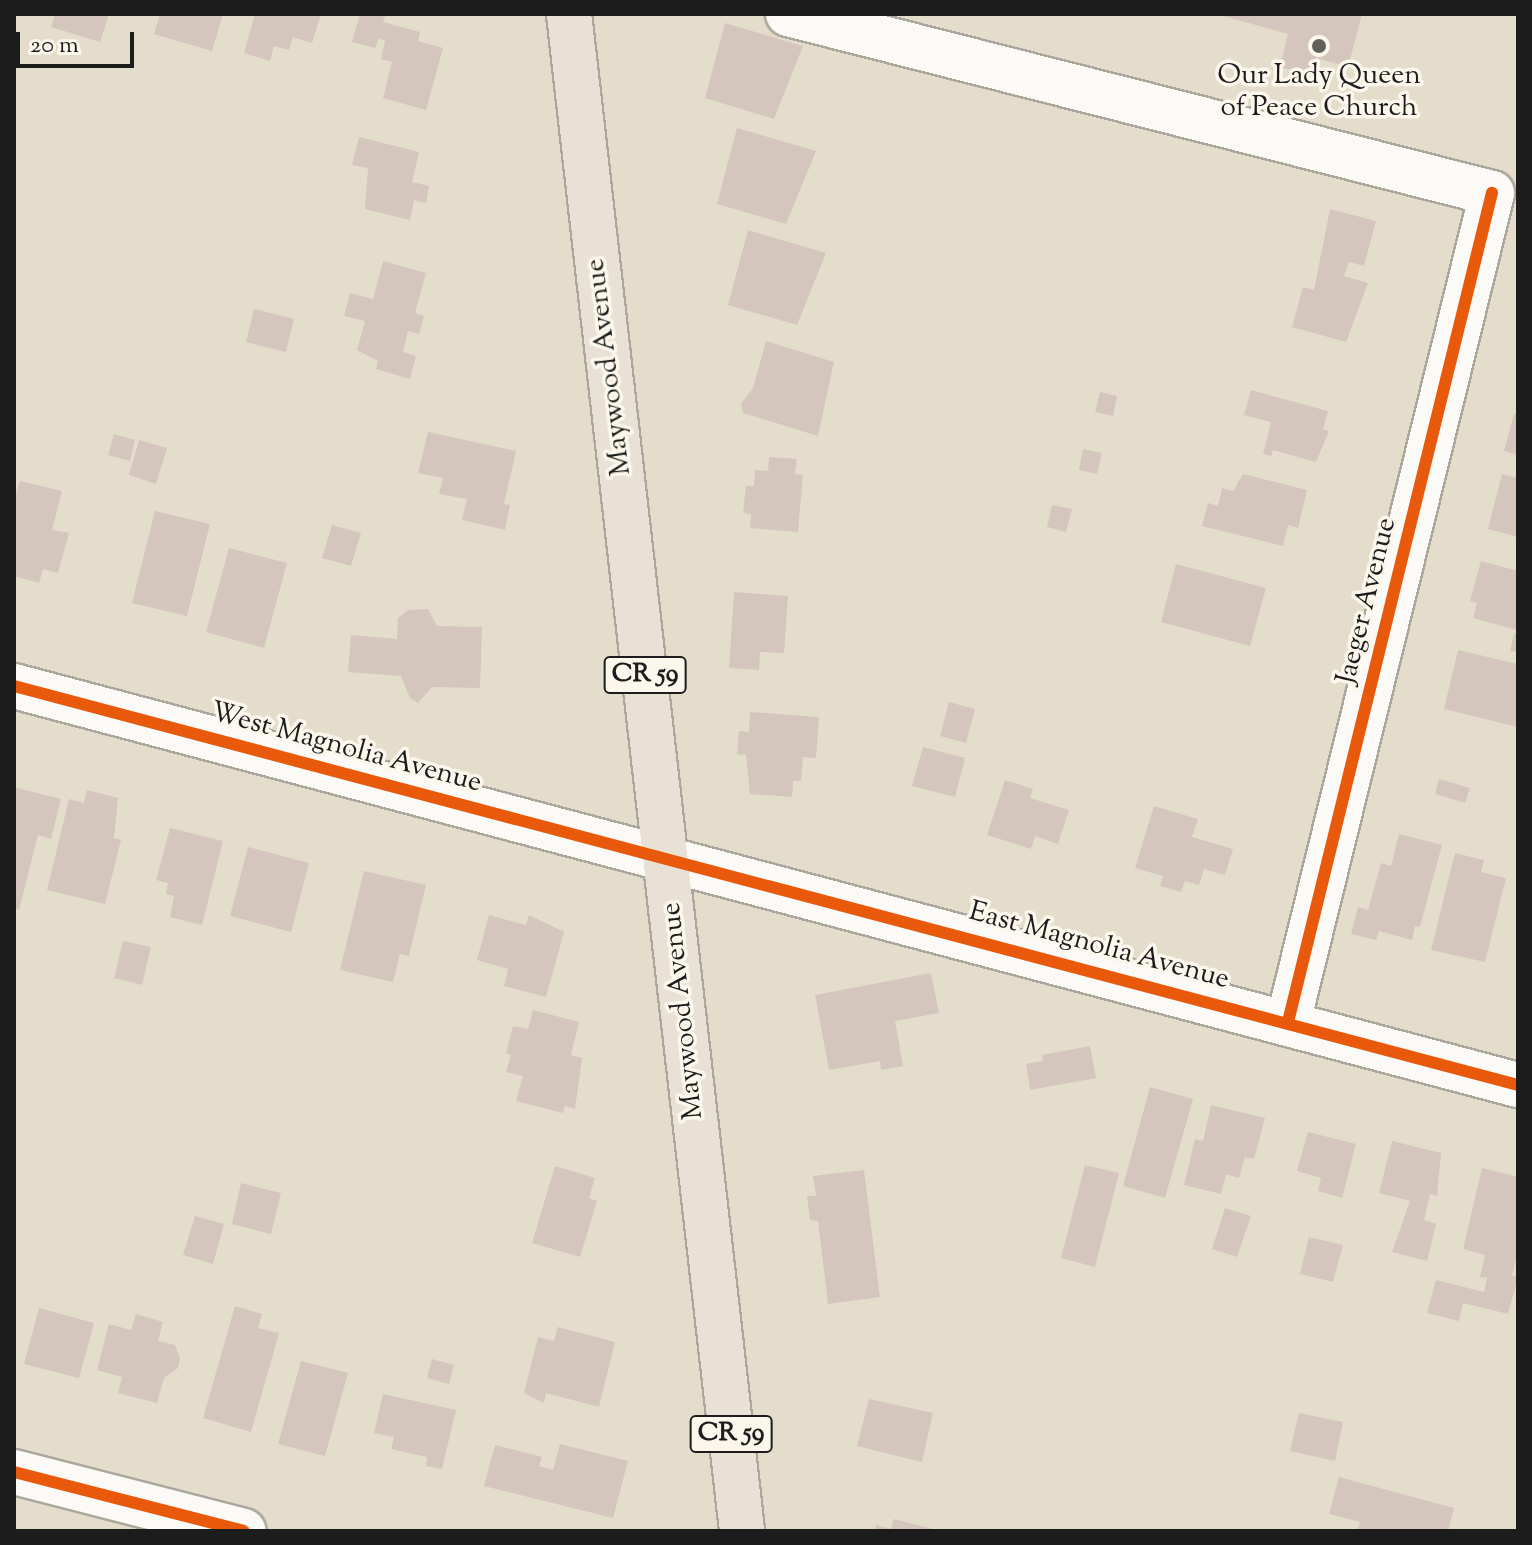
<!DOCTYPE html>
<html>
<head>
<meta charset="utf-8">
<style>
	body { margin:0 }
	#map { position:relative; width:1532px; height:1545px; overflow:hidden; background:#e4ddcc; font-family:"Sorts Mill Goudy",serif }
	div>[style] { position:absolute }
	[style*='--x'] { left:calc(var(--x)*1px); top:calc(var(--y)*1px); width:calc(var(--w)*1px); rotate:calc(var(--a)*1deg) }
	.building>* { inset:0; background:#d4c6bd }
	.roads { filter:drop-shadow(2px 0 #aca79c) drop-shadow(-2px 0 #aca79c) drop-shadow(0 2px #aca79c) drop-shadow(0 -2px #aca79c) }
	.minor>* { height:44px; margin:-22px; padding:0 22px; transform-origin:22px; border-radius:22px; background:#fbfaf7 }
	.major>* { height:44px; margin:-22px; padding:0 22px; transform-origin:22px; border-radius:22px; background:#eae1d6 }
	.cycleway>* { height:12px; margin:-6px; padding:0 6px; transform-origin:6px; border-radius:6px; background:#e8590c }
	.dots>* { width:22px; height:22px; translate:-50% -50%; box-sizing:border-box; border:4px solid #fbf7ec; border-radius:50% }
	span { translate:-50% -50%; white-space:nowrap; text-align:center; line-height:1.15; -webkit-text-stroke:7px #fbf7ec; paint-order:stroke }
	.shield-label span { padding:2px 6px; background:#fbf7ec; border:2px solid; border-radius:6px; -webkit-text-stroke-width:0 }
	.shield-label { font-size:26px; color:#1c1c1c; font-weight:700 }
	.poi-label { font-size:28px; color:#1c1c1c }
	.street-label { font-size:28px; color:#1c1c1c }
	.frame { position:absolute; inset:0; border:16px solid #1c1c1c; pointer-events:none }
	.scale { position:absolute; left:16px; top:32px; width:118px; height:36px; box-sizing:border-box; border:4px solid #1c1c1c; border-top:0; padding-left:10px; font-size:24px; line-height:28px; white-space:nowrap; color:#1c1c1c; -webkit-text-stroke:6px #fbf7ec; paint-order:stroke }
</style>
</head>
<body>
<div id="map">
	<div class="building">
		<i style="clip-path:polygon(55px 14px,109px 14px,100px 42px,51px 27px)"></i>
		<i style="clip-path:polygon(160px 14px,223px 14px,212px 51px,154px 34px)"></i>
		<i style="clip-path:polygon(255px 14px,321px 14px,312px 43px,293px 37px,289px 50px,274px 46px,270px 61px,244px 53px)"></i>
		<i style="clip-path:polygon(360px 14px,386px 14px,383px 22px,420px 32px,418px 41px,443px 48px,426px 110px,383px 98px,392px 62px,381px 59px,385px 41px,379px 38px,375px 48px,352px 42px)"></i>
		<i style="clip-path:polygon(1216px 14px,1362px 14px,1348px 67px,1316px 58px,1312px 75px,1280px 67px,1288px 34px)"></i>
		<i style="clip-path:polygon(725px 23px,803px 46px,774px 119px,705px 98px)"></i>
		<i style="clip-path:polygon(737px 128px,816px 151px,786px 224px,717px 204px)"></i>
		<i style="clip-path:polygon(359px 137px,419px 152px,412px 182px,429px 186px,426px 203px,414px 200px,410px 220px,365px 209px,368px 168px,352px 165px)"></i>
		<i style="clip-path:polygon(1330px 209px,1376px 221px,1364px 266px,1349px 262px,1344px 276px,1368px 283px,1346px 342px,1292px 327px,1303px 287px,1314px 290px)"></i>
		<i style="clip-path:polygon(748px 230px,826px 253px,797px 325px,728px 305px)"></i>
		<i style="clip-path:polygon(383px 261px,426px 273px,415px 313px,424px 316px,419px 334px,408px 331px,403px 352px,416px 356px,410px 379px,376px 369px,378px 361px,357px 350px,365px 321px,344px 316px,350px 293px,373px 299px)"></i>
		<i style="clip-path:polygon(254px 309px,294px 319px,286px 352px,246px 342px)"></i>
		<i style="clip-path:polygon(766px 341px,834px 362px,818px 436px,743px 413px,741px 404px,753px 388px)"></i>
		<i style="clip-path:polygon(1251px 390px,1328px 411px,1323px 429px,1329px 431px,1316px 462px,1273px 450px,1271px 456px,1263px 454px,1271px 422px,1244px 415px)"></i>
		<i style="clip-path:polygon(1100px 392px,1117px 396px,1113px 416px,1095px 412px)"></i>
		<i style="clip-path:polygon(1514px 414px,1518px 415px,1518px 455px,1504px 451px)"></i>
		<i style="clip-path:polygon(428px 432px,516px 451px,504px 504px,510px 505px,505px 530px,462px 520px,467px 499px,439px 494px,443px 478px,418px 473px)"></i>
		<i style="clip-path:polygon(114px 434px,135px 440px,130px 461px,108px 455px)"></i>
		<i style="clip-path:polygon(139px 440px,167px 448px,156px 484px,129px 475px)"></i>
		<i style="clip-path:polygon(1083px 449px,1102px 453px,1097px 474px,1079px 470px)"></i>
		<i style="clip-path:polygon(769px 457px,797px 459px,795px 474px,803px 475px,798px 532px,750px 528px,751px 514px,743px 513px,746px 486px,754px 486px,755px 470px,768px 471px)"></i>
		<i style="clip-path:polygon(1243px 474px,1307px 490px,1298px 528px,1288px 525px,1283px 546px,1202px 526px,1208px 503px,1218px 506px,1222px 488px,1233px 491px)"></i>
		<i style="clip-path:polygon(1502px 474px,1518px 478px,1518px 537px,1488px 529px)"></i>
		<i style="clip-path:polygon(20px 481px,62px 491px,52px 530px,69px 533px,58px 573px,43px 569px,39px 583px,14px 576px,14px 502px)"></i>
		<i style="clip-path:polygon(1052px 505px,1072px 509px,1066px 532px,1047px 527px)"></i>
		<i style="clip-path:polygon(155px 511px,210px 524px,187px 616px,132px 603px)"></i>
		<i style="clip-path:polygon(332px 525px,361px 533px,351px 566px,322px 558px)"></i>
		<i style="clip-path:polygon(229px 548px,287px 563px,264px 648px,206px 632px)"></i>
		<i style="clip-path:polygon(1481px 561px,1518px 571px,1517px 630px,1473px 618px,1477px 603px,1470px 601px)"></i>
		<i style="clip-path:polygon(1176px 564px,1266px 588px,1250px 646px,1161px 622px)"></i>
		<i style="clip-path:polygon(734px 592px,788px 596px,784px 653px,760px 652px,759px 670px,729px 668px)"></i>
		<i style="clip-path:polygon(428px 609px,437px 626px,482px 627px,480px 688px,432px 687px,418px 703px,410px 698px,401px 676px,348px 672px,351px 635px,397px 639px,398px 618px,408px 610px)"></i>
		<i style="clip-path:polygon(1514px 633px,1518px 634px,1518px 652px,1510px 651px)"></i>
		<i style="clip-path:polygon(1458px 650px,1518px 664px,1518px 727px,1444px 709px)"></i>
		<i style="clip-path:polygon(949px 702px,975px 709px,966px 743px,940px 736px)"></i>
		<i style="clip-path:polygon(750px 712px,819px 717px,816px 758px,803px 757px,801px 781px,793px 781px,792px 797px,750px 794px,746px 755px,737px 754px,739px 731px,749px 732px)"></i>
		<i style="clip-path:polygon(923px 747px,965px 758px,955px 797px,912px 786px)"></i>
		<i style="clip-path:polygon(1439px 779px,1470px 788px,1465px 803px,1435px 794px)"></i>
		<i style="clip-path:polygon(1005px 780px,1033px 789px,1030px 798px,1069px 810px,1058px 844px,1035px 836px,1031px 849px,987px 835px)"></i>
		<i style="clip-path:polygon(14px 787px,61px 799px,51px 839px,38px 835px,19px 910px,14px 908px)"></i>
		<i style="clip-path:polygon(87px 790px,118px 798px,114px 838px,121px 840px,105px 904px,47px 890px,69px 799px,84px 803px)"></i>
		<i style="clip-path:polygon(1154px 806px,1198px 819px,1192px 837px,1233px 849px,1225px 875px,1204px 869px,1199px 885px,1185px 881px,1181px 892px,1160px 886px,1163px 876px,1135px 868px)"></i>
		<i style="clip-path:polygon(170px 828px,223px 841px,202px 925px,170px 917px,174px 896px,166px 894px,168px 883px,156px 880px)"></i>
		<i style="clip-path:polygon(1399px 834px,1442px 845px,1420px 927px,1415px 926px,1412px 940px,1379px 931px,1376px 940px,1351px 934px,1358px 907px,1368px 910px,1381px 863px,1391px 866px)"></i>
		<i style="clip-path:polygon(248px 847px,309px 863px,291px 932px,230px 916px)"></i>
		<i style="clip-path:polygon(1455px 853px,1484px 860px,1481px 872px,1506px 878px,1485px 962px,1431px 950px)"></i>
		<i style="clip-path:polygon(364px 871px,426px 885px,409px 956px,400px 954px,393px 982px,340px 970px)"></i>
		<i style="clip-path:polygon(489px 915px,526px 925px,529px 915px,564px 932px,546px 997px,504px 986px,508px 969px,477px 960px)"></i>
		<i style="clip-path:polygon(123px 941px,151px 947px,142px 985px,114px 978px)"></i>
		<i style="clip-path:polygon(931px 973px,939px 1013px,895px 1021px,903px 1066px,881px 1070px,880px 1061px,829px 1070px,815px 995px)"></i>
		<i style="clip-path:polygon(533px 1010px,579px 1022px,571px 1055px,582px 1058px,575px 1109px,565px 1106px,563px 1113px,516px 1101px,523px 1076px,506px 1072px,511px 1055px,506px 1053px,513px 1026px,528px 1029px)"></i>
		<i style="clip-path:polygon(1090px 1046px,1096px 1078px,1030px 1090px,1026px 1064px,1043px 1061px,1042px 1055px)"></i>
		<i style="clip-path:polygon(1150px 1087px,1193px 1099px,1165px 1198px,1123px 1186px)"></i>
		<i style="clip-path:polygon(1211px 1105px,1265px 1118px,1254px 1159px,1245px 1157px,1239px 1178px,1226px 1174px,1221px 1194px,1184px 1185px,1195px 1139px,1203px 1141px)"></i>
		<i style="clip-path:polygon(1308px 1132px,1356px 1144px,1342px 1198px,1318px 1191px,1321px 1178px,1297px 1171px)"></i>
		<i style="clip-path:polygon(1392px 1141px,1441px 1153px,1437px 1196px,1430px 1194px,1424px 1220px,1436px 1224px,1427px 1261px,1392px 1252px,1410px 1201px,1379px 1193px)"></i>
		<i style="clip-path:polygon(1085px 1165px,1119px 1173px,1095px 1267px,1061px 1258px)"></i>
		<i style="clip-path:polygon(555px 1166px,595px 1178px,589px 1198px,597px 1201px,580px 1257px,532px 1243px)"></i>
		<i style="clip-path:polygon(1482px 1168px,1518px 1177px,1518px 1252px,1512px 1275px,1518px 1277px,1508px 1314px,1463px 1303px,1459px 1321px,1427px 1313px,1436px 1280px,1484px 1292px,1487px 1278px,1480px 1277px,1485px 1255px,1463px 1249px)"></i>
		<i style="clip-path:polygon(864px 1170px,880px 1297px,828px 1304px,818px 1221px,810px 1220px,807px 1196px,816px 1196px,813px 1176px)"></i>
		<i style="clip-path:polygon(241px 1183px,281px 1193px,271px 1234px,232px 1224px)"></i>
		<i style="clip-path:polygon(1225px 1208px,1251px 1216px,1237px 1257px,1212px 1249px)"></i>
		<i style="clip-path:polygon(195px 1216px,224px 1224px,213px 1264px,183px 1255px)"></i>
		<i style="clip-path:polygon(1309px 1237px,1343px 1245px,1333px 1282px,1300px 1274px)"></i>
		<i style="clip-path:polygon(235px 1306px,262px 1314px,258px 1328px,279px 1333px,251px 1432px,203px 1418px)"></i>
		<i style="clip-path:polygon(39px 1308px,94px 1323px,79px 1378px,24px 1364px)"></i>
		<i style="clip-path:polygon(136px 1314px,163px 1322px,158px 1341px,175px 1345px,180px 1358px,178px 1368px,164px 1378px,157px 1403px,118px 1393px,122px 1377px,97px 1370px,109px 1324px,131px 1330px)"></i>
		<i style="clip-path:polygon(558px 1327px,615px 1342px,599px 1407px,546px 1393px,544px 1403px,524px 1393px,538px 1337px,554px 1341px)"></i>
		<i style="clip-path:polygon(432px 1359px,454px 1365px,449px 1384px,427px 1378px)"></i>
		<i style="clip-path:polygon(301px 1361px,348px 1373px,325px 1456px,278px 1444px)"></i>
		<i style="clip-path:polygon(383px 1394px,456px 1410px,442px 1469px,426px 1466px,427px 1457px,391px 1449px,394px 1437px,374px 1433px)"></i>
		<i style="clip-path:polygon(869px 1399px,933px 1413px,922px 1462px,857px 1446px)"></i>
		<i style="clip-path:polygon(1299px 1413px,1343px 1422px,1335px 1461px,1290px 1451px)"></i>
		<i style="clip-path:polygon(560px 1444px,628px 1461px,613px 1518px,484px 1486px,495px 1445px,542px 1457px,539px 1466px,553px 1470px)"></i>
		<i style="clip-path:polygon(1339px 1477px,1454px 1508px,1448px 1531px,1357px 1531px,1360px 1522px,1329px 1514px)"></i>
		<i style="clip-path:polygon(894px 1519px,937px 1530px,937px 1531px,875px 1531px,876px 1525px,891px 1529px)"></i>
	</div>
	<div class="roads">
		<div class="minor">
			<i style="--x:788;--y:14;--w:726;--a:14.27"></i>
			<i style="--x:1492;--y:193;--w:854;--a:103.82"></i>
			<i style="--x:14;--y:686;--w:1556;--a:14.86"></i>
			<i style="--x:14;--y:1472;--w:237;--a:14.4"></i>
		</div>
		<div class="major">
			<i style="--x:569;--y:14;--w:1527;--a:83.49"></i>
		</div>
	</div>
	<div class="cycleway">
		<i style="--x:14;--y:686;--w:1556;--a:14.86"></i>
		<i style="--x:1288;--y:1022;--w:854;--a:-76.18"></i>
		<i style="--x:14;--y:1472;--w:237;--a:14.4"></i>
	</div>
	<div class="dots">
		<i style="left:1319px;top:46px;background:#62605a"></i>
	</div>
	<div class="shield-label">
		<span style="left:645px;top:675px">CR 59</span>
		<span style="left:731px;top:1434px">CR 59</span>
	</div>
	<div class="poi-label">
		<span style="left:1319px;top:92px">Our Lady Queen<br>of Peace Church</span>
	</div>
	<div class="street-label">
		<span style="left:609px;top:367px;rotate:-97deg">Maywood Avenue</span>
		<span style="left:1367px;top:601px;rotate:-76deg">Jaeger Avenue</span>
		<span style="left:346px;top:748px;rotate:15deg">West Magnolia Avenue</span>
		<span style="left:1099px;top:946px;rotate:15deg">East Magnolia Avenue</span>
		<span style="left:683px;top:1011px;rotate:-96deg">Maywood Avenue</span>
	</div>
	<div class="frame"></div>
	<div class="scale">20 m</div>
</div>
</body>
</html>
